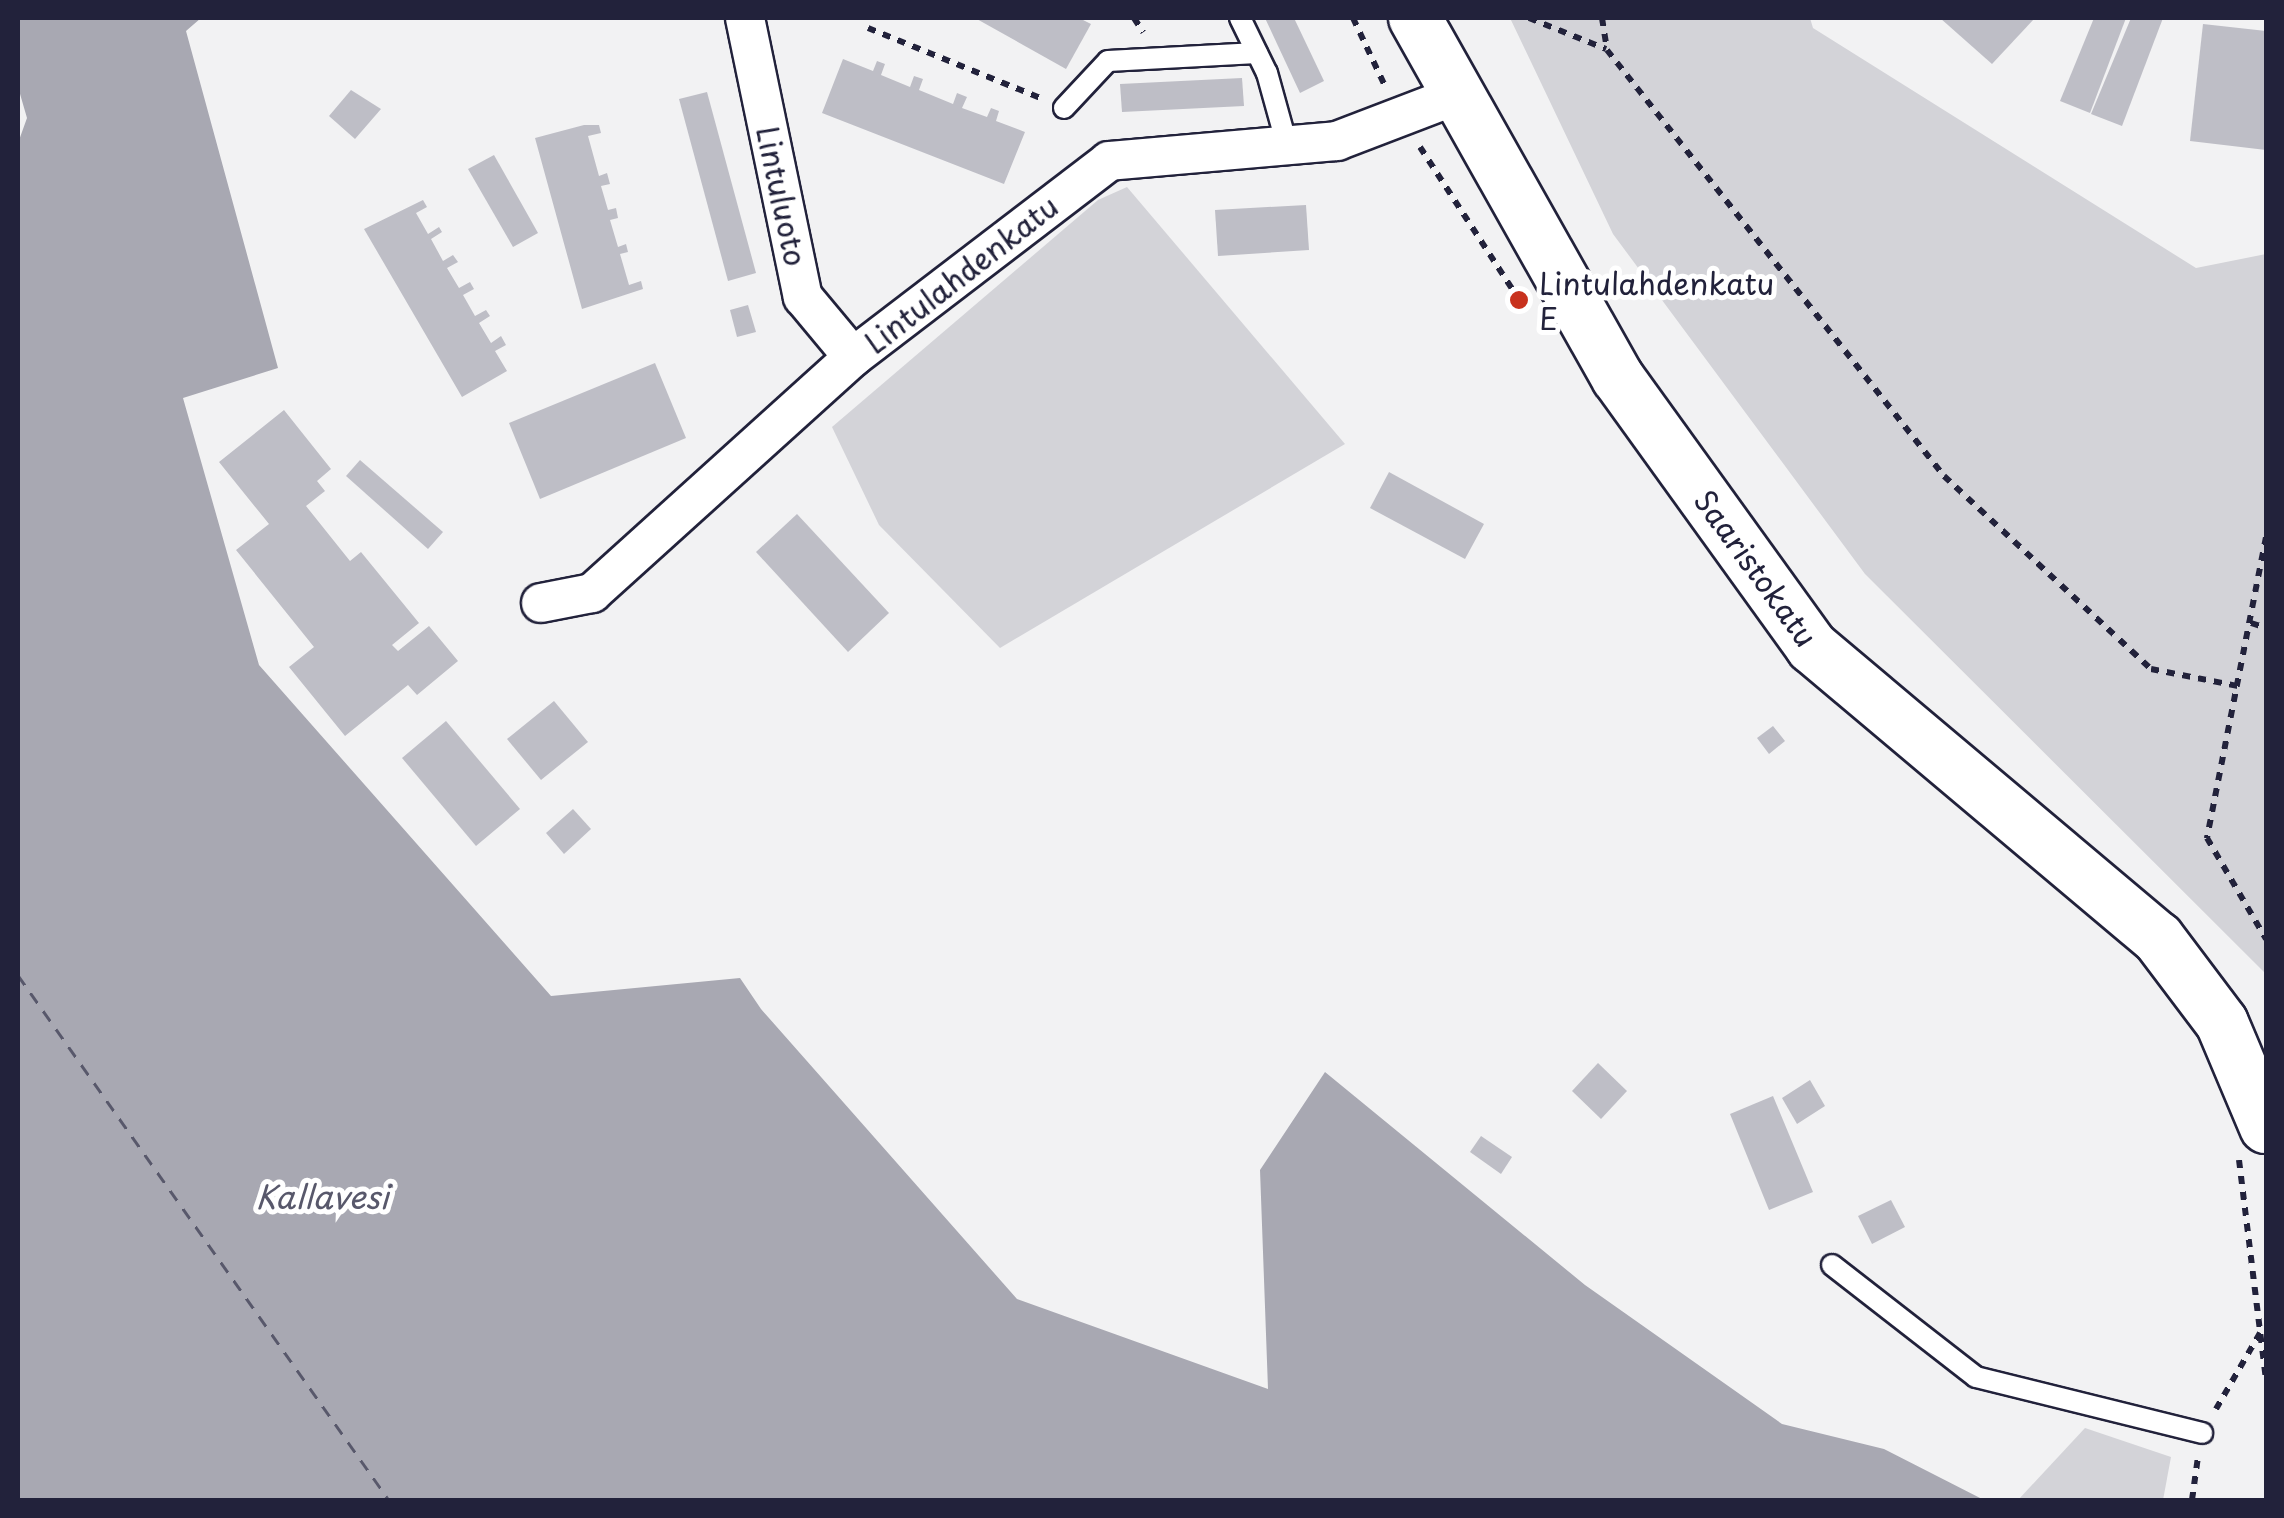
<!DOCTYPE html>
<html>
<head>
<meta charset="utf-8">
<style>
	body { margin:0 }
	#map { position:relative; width:2284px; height:1518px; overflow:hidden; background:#f2f2f3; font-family:"Playpen Sans",sans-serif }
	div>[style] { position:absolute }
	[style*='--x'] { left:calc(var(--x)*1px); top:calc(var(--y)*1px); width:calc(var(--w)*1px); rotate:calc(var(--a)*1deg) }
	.green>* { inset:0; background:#d3d3d8 }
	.water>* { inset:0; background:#a8a8b2 }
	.ferry>* { height:2.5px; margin-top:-1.25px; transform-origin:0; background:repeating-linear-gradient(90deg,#58586b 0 12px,transparent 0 22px) }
	.building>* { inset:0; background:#bebec6 }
	.path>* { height:6px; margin-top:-3px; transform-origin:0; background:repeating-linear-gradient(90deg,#22223b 0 8px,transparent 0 16px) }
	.roads { filter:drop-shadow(2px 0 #22223b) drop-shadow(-2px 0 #22223b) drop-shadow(0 2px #22223b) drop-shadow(0 -2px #22223b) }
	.lane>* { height:20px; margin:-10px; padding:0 10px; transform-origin:10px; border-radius:10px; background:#fff }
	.street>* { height:38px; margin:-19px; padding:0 19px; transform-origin:19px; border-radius:19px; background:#fff }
	.secondary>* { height:52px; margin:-26px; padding:0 26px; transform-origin:26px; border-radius:26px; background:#fff }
	.dots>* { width:28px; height:28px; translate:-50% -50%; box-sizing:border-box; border:5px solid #fff; border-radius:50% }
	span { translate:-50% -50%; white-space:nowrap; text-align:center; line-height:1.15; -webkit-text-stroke:10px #fff; paint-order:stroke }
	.street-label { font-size:30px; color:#22223b }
	.poi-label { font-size:30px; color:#22223b }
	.left { translate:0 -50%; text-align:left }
	.water-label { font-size:32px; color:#58586b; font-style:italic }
	.frame { position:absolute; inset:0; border:20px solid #22223b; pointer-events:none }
</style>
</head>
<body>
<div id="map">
	<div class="green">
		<i style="clip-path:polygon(1510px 18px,1810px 18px,1813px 28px,2196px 268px,2266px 254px,2266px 974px,1865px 574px,1613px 234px)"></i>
		<i style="clip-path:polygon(1127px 187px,1345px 444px,1000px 648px,879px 525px,832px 427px,1098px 200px)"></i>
		<i style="clip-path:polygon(2085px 1428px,2171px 1457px,2163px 1500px,2018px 1500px)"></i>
	</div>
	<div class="water">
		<i style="clip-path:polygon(18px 18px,201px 18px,186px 31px,278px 368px,183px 398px,259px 665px,551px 996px,740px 978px,761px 1009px,1017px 1299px,1268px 1389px,1260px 1170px,1325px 1072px,1585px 1285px,1782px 1424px,1884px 1449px,1984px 1500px,18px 1500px,18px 143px,27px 118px,18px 87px)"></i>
	</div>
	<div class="ferry">
		<i style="--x:18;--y:975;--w:643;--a:54.75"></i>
	</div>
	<div class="building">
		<i style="clip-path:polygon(975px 18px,1079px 18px,1091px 24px,1066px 69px)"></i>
		<i style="clip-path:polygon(1265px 18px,1294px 18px,1324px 81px,1300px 93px)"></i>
		<i style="clip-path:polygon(1940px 18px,2035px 18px,1992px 64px)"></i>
		<i style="clip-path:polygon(2094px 18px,2126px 18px,2090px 113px,2060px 101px)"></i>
		<i style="clip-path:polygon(2131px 18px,2163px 18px,2122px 126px,2091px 114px)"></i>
		<i style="clip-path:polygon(2203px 24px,2266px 31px,2266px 150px,2190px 141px)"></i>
		<i style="clip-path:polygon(843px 59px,873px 71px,877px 61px,885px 64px,881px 75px,910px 87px,914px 76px,923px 79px,919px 90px,953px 104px,957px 93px,967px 97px,962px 108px,987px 117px,991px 108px,999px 111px,996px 121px,1025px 132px,1004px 184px,822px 113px)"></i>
		<i style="clip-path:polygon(1242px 78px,1244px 106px,1122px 112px,1120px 84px)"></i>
		<i style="clip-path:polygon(351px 90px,381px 109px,355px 139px,329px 116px)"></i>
		<i style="clip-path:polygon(707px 92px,756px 273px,728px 281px,679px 99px)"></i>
		<i style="clip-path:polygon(584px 125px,599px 125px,601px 133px,588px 136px,599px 176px,607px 173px,610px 184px,601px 186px,608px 210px,616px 208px,618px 218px,610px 220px,618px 247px,626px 244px,628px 252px,620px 254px,629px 285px,641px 281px,643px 289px,582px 309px,535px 138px)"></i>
		<i style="clip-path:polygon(494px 155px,538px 233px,513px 247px,468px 169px)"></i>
		<i style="clip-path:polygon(423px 200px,427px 207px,416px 213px,428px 234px,439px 227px,442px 232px,431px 239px,443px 261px,453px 255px,458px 262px,447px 268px,459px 288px,470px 282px,474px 289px,463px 295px,475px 316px,486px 310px,490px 316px,479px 323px,491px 343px,501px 336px,506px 345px,495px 351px,507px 371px,462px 397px,364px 229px)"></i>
		<i style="clip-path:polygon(1306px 205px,1309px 250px,1218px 256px,1215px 210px)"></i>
		<i style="clip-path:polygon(748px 305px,756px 332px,737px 337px,730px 310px)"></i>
		<i style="clip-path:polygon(655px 363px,686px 438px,540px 499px,509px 423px)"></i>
		<i style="clip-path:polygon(284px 410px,331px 469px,317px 481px,325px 491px,306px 506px,350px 561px,361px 552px,419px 623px,392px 645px,398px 651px,429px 626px,458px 661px,417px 695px,408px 685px,345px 736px,289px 667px,314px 647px,236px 550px,269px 524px,219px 462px)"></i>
		<i style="clip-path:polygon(360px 460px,443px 532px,428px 549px,346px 476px)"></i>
		<i style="clip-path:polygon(1389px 472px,1484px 524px,1465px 559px,1370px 508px)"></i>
		<i style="clip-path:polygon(797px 514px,889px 613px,848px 652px,756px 552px)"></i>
		<i style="clip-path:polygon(554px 701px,588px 742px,541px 780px,507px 739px)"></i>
		<i style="clip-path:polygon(446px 721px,520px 809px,476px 846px,402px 758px)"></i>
		<i style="clip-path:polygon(1773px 726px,1785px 741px,1769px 754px,1757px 738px)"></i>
		<i style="clip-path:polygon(573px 809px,591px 829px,564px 854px,546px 833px)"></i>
		<i style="clip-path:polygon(1598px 1063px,1627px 1091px,1601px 1119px,1572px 1091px)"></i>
		<i style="clip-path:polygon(1810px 1080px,1825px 1106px,1797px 1124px,1782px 1098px)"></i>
		<i style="clip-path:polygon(1773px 1096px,1813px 1192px,1769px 1210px,1730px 1114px)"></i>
		<i style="clip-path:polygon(1481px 1136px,1512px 1157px,1501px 1174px,1470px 1152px)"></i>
		<i style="clip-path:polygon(1891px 1200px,1905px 1227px,1872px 1244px,1858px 1216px)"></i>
	</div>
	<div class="path">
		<i style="--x:1134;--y:18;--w:17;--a:57"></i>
		<i style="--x:1353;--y:18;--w:73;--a:64.8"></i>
		<i style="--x:1529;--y:18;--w:83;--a:21.9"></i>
		<i style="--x:1602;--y:18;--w:32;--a:81"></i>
		<i style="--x:1607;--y:50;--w:543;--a:51.65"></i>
		<i style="--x:1944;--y:476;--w:283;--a:43"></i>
		<i style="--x:2151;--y:669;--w:89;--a:11.1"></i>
		<i style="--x:868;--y:28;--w:186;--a:22.1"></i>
		<i style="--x:1420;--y:147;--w:173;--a:57"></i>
		<i style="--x:2266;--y:537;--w:307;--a:101.1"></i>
		<i style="--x:2207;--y:838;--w:117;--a:59.7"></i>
		<i style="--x:2251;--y:623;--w:16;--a:18"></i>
		<i style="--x:2239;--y:1160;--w:222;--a:83"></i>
		<i style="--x:2216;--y:1409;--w:88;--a:-59.9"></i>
		<i style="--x:2192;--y:1500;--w:43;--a:-82.1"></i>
	</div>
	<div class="roads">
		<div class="lane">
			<i style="--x:1240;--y:18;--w:61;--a:63.9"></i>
			<i style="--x:1267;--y:73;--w:75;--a:74.5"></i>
			<i style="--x:1064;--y:108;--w:64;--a:-46.9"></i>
			<i style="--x:1108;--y:61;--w:149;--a:-3.1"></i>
			<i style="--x:1832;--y:1265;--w:182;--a:37.9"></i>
			<i style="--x:1976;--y:1377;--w:233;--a:13.9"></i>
		</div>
		<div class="street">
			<i style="--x:745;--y:18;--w:285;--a:78.3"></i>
			<i style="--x:803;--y:297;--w:78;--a:50.2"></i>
			<i style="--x:541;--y:603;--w:52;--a:-11.1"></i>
			<i style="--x:592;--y:593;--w:352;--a:-42.1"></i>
			<i style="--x:853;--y:357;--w:322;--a:-37.4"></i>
			<i style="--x:1109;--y:161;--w:229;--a:-5"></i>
			<i style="--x:1337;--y:141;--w:125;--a:-21"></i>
		</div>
		<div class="secondary">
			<i style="--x:1415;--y:18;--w:413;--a:60.6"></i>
			<i style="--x:1618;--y:378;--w:332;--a:54.2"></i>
			<i style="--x:1812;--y:647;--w:452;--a:40.1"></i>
			<i style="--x:2158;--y:938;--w:106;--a:53"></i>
			<i style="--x:2222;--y:1023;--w:113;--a:67.1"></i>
		</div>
	</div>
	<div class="dots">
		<i style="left:1519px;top:300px;background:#c8321e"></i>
	</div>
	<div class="street-label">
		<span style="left:782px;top:196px;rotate:78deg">Lintuluoto</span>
		<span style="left:961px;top:274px;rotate:-38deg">Lintulahdenkatu</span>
		<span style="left:1756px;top:568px;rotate:54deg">Saaristokatu</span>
	</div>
	<div class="poi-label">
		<span class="left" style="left:1539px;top:300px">Lintulahdenkatu<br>E</span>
	</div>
	<div class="water-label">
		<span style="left:322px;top:1196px">Kallavesi</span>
	</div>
	<div class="frame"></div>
</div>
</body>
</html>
